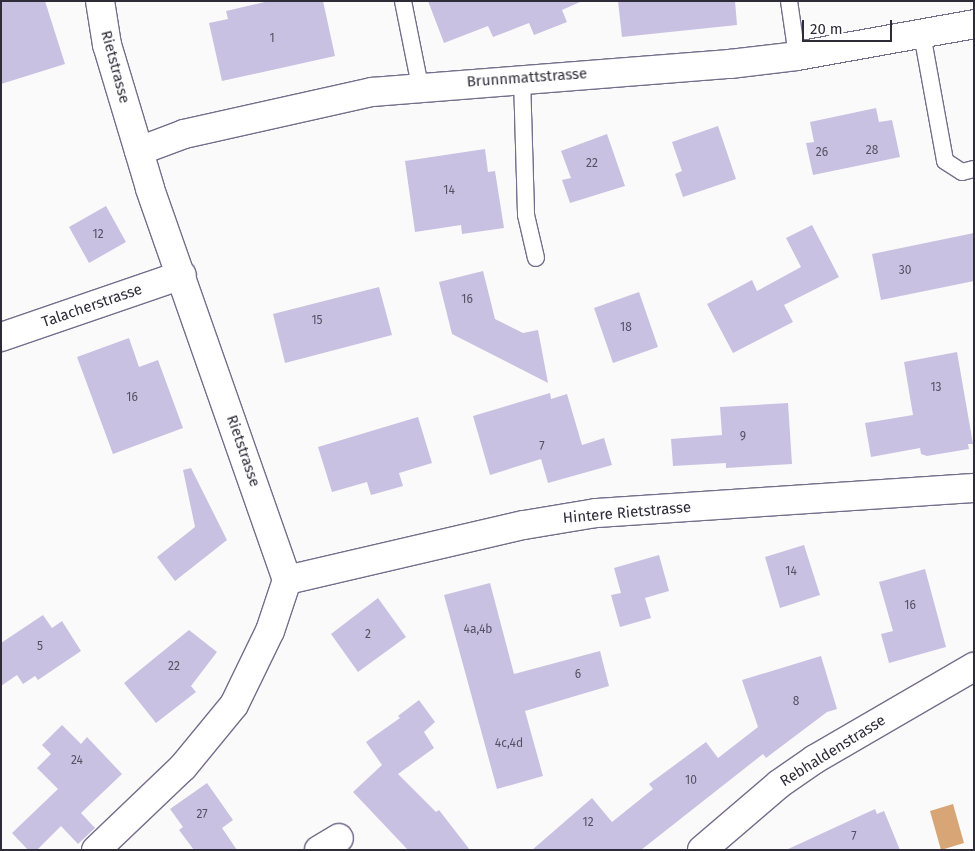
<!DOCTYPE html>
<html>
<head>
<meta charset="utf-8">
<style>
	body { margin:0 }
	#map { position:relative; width:975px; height:851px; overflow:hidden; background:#fafafa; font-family:"Fira Sans",sans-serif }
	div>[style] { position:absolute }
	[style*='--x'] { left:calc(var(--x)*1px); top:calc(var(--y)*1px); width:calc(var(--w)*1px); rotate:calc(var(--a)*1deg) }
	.water>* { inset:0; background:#d8a676 }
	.building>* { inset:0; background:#c9c1e2 }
	.roads { filter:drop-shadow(1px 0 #756e8b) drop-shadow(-1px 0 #756e8b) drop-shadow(0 1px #756e8b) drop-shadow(0 -1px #756e8b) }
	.lane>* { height:16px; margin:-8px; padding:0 8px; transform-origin:8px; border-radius:8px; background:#fff }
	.street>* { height:28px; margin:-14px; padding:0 14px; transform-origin:14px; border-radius:14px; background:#fff }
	span { translate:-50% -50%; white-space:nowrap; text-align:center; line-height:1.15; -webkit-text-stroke:4px #fff; paint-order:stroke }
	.number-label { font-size:12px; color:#565163 }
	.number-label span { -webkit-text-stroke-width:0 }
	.street-label { font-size:15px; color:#2f2c39 }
	.frame { position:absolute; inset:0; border:2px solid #2f2c39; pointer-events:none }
	.scale { position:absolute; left:802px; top:20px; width:90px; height:22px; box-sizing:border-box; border:2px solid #2f2c39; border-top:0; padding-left:6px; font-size:15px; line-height:18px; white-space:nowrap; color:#2f2c39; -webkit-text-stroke:4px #fff; paint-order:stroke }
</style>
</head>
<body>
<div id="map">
	<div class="water">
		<i style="clip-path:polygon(953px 804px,964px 843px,941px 850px,930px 811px)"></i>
	</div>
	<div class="building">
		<i style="clip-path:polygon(1px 1px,45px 1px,65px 64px,1px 84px)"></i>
		<i style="clip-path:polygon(269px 1px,323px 1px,335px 56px,222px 81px,209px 23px,228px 19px,226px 11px)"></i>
		<i style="clip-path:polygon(428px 1px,580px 1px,580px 2px,562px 10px,567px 22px,534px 35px,529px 23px,493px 37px,488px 26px,444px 43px)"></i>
		<i style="clip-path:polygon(618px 1px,735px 1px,737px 25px,622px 37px)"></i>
		<i style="clip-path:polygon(876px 108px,879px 122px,892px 120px,900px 157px,813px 175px,806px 143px,814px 142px,810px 122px)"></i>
		<i style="clip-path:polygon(718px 126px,736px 179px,683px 197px,675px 174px,682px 171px,672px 142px)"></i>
		<i style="clip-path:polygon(607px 134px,625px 186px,570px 203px,562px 180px,571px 178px,561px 151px)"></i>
		<i style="clip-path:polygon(485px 149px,488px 172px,495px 171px,504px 228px,462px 234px,461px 225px,415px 232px,405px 161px)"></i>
		<i style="clip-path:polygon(106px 206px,126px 242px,89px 263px,69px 227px)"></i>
		<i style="clip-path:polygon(812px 225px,839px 277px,784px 305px,793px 322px,733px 353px,707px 304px,752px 280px,757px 291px,801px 267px,786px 238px)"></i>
		<i style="clip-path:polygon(974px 233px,974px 281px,881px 300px,872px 254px)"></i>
		<i style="clip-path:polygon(483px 271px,495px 319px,523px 333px,538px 330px,548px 383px,452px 334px,439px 282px)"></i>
		<i style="clip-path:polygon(379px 287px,392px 335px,285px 363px,273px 314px)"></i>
		<i style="clip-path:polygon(639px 292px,658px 347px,613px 363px,594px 308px)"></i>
		<i style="clip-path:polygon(129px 338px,139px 367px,158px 360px,183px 428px,113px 454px,77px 357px)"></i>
		<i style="clip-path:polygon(957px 352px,973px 444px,968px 444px,969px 449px,927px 456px,921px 454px,920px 448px,871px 457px,865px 423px,913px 415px,904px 362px)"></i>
		<i style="clip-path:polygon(550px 393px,551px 399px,567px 394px,582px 445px,604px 438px,612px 465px,548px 483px,541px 459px,490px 475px,473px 416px)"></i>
		<i style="clip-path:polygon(788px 403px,792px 464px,726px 468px,726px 463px,673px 466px,671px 439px,722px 435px,720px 407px)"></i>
		<i style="clip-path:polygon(418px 417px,432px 463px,399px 473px,403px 486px,371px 495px,367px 482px,332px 492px,318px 447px)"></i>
		<i style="clip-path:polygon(191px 468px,227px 540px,175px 581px,157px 557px,195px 527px,183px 470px)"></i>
		<i style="clip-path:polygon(804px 545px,820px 595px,780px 608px,765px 557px)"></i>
		<i style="clip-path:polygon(659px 555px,669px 591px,645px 598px,651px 618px,620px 627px,611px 595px,621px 593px,614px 568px)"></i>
		<i style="clip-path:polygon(925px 569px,946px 647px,889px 663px,881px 634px,893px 631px,879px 582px)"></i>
		<i style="clip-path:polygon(490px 583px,514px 674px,600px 651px,609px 686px,525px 711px,543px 776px,497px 789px,444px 595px)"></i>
		<i style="clip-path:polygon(378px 598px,406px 637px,358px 672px,331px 634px)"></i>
		<i style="clip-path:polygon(43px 615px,52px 628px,62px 621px,81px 651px,38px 680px,35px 676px,23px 684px,17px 675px,1px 686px,1px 643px)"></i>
		<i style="clip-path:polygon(189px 630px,217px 652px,191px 686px,196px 692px,156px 723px,124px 683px)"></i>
		<i style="clip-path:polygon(821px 656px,837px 709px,827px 712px,766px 758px,763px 754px,641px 850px,532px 850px,592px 798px,612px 822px,653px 789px,649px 784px,706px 742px,718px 758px,758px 727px,742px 680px)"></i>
		<i style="clip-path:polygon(419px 700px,435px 722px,424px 732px,434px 748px,398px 774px,436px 812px,439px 810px,470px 850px,408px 850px,353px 792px,382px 765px,366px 742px,400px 718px,398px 716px)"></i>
		<i style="clip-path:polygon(62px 725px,81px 744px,87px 737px,122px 774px,81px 813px,95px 828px,78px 844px,61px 826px,37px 850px,28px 850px,12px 833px,58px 789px,37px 768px,51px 754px,42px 745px)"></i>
		<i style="clip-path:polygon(207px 783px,233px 820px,222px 828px,237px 850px,194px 850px,179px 830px,183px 827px,170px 809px)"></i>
		<i style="clip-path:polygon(875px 809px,877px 814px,884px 811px,900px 850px,786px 850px)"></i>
	</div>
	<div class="roads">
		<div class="lane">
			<i style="--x:403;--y:1;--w:87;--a:78.7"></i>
			<i style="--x:789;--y:1;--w:56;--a:81.7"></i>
			<i style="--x:922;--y:34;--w:129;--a:79.7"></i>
			<i style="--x:945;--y:161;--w:20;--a:33"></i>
			<i style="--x:962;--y:172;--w:12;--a:-14"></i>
			<i style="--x:522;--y:78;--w:137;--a:88.3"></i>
			<i style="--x:526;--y:215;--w:44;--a:76.9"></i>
		</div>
		<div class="street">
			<i style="--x:139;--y:151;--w:48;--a:-20.7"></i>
			<i style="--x:184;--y:134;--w:193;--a:-12.6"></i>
			<i style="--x:372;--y:92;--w:359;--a:-4.5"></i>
			<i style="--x:730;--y:64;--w:67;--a:-6.8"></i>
			<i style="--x:797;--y:56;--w:180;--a:-10.2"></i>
			<i style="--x:1;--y:337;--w:191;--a:-18.9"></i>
			<i style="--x:287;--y:580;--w:243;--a:-13.1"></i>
			<i style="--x:524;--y:525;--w:73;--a:-9.5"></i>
			<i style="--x:596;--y:513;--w:379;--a:-3.8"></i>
			<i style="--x:96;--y:850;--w:120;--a:-43.7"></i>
			<i style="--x:183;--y:767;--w:80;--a:-50.6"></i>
			<i style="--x:234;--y:705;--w:82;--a:-64.1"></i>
			<i style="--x:270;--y:631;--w:54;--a:-71.6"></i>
			<i style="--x:287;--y:580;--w:415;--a:-109.3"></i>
			<i style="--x:150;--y:188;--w:149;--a:-106.7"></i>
			<i style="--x:107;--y:45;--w:45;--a:-99"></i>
			<i style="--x:319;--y:850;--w:23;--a:-31"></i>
			<i style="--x:702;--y:850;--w:101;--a:-40.6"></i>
			<i style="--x:779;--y:784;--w:44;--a:-34.8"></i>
			<i style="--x:815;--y:759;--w:184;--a:-30.1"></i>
		</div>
	</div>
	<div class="number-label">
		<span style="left:272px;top:39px">1</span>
		<span style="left:872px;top:151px">28</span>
		<span style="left:822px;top:153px">26</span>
		<span style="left:592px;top:164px">22</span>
		<span style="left:449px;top:191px">14</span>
		<span style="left:98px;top:235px">12</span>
		<span style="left:905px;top:271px">30</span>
		<span style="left:467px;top:300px">16</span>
		<span style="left:317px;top:321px">15</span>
		<span style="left:626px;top:328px">18</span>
		<span style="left:936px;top:388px">13</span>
		<span style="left:132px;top:398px">16</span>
		<span style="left:743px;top:437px">9</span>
		<span style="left:542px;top:447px">7</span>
		<span style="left:791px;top:572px">14</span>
		<span style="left:910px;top:606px">16</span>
		<span style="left:478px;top:630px">4a,4b</span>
		<span style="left:368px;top:635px">2</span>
		<span style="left:40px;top:647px">5</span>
		<span style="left:174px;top:667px">22</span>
		<span style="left:578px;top:675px">6</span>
		<span style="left:796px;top:702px">8</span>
		<span style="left:509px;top:744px">4c,4d</span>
		<span style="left:77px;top:761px">24</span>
		<span style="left:691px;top:781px">10</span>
		<span style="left:202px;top:815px">27</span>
		<span style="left:588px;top:823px">12</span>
		<span style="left:854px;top:837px">7</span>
	</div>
	<div class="street-label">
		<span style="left:115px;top:67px;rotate:75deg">Rietstrasse</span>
		<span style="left:527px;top:78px;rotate:-4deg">Brunnmattstrasse</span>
		<span style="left:92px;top:306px;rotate:-19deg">Talacherstrasse</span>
		<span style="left:243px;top:451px;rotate:71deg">Rietstrasse</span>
		<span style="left:627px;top:513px;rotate:-5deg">Hintere Rietstrasse</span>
		<span style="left:833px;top:751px;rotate:-32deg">Rebhaldenstrasse</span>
	</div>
	<div class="frame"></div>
	<div class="scale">20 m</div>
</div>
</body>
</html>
